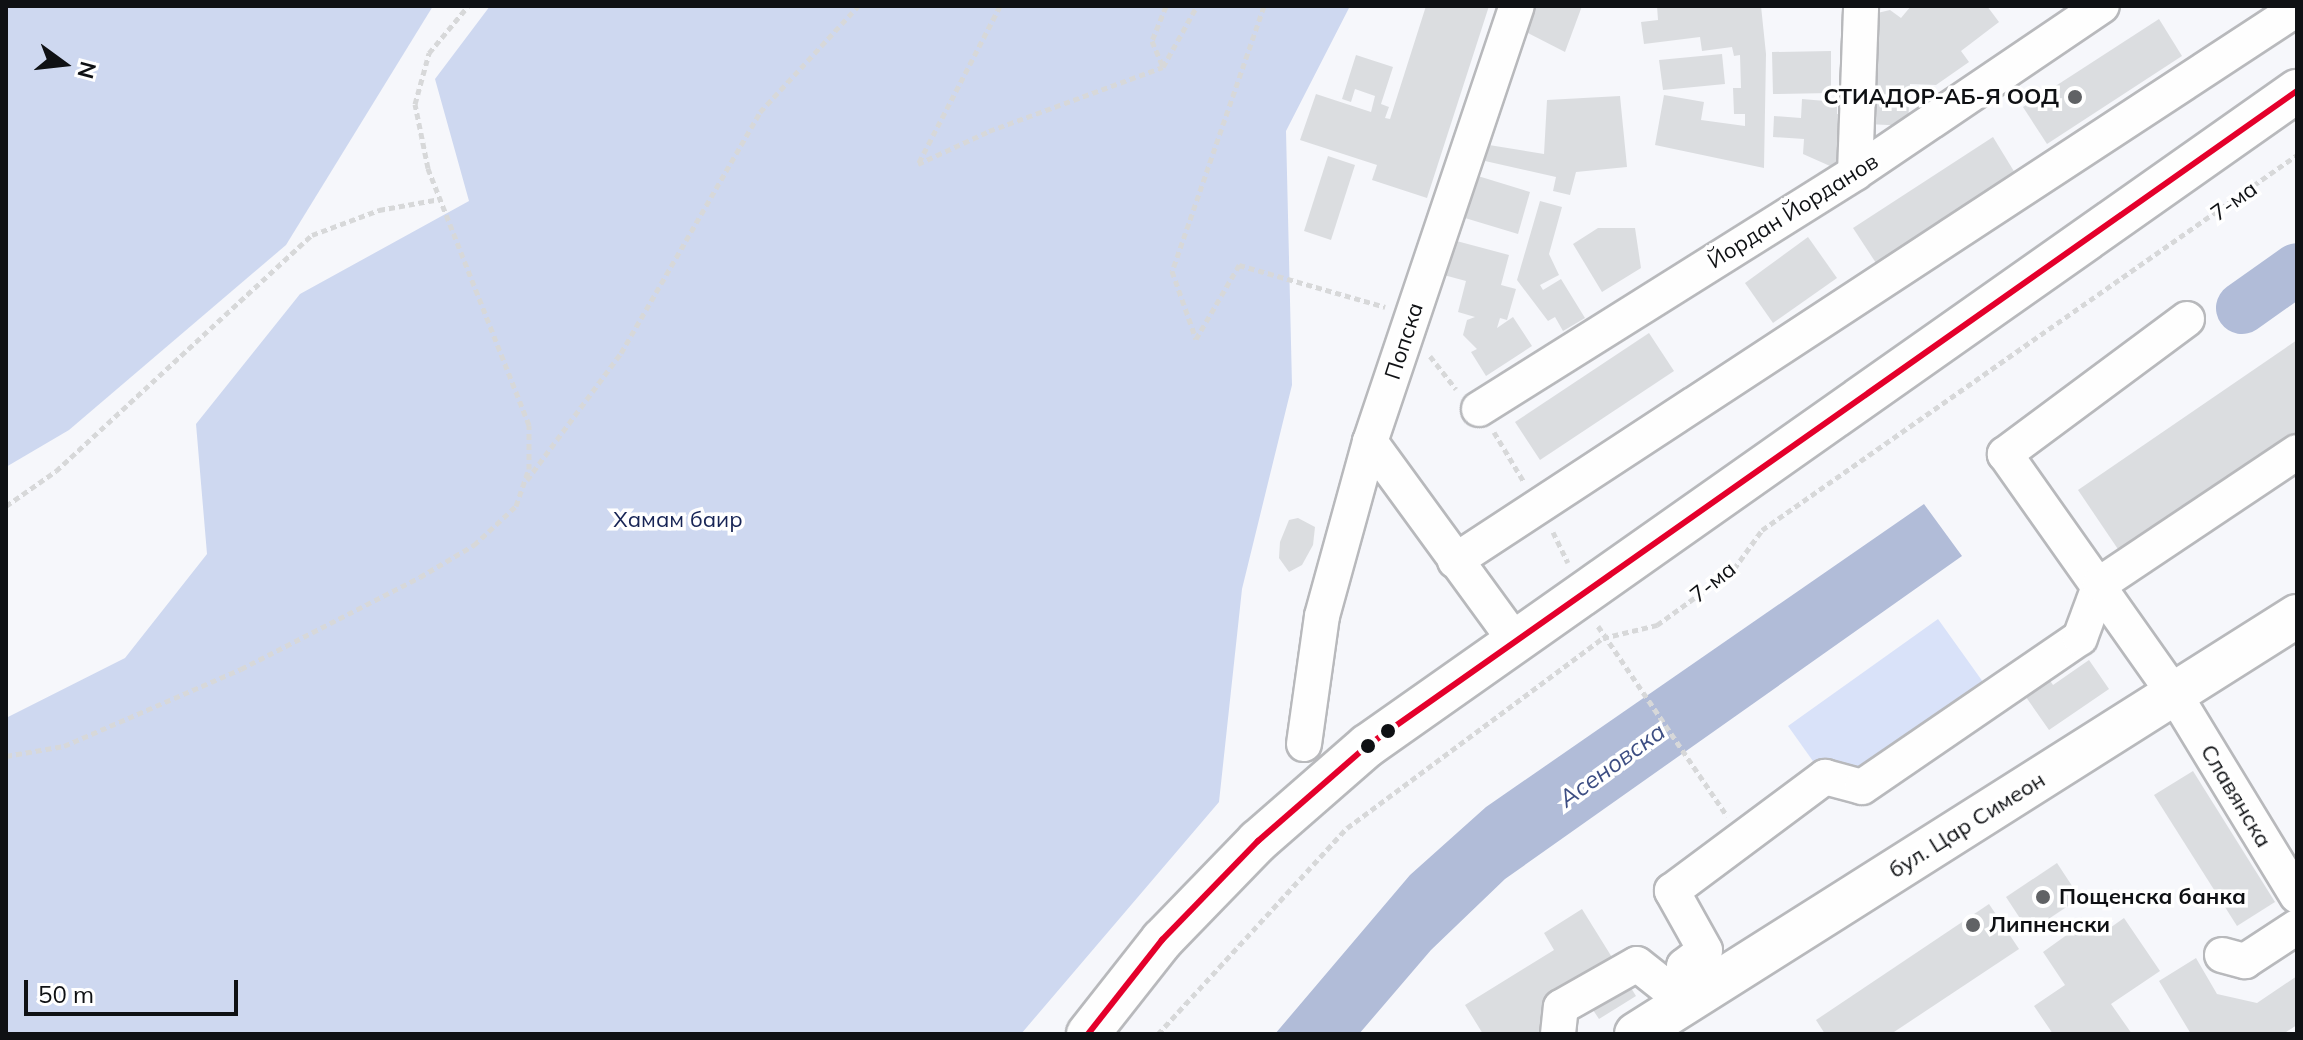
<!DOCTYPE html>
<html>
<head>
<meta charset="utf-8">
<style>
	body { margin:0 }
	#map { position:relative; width:2303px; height:1040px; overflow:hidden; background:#f6f7fb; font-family:Mulish,sans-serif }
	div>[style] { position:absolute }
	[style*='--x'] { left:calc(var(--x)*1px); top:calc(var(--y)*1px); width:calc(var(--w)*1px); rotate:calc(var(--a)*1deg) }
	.green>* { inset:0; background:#d9e2f9 }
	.forest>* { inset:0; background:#ced8f0 }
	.water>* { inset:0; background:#b1bcd8 }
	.river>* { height:52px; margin:-26px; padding:0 26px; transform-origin:26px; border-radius:26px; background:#b1bcd8 }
	.building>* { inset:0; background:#dbdde0 }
	.path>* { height:5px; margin-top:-2.5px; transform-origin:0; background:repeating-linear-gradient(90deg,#d7d8d9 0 6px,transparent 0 10px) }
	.roads { filter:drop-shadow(2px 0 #b8b9bc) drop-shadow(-2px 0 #b8b9bc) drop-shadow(0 2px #b8b9bc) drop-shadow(0 -2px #b8b9bc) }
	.minor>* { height:34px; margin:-17px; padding:0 17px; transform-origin:17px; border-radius:17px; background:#fefefe }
	.major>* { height:42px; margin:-21px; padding:0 21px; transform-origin:21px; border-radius:21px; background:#fefefe }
	.bus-1>* { height:6px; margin:-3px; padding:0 3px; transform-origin:3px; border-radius:3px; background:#e4002b }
	.dots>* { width:22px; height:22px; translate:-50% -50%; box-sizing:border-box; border:4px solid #fff; border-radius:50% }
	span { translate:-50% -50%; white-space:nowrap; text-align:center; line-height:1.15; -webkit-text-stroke:7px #fff; paint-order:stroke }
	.poi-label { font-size:22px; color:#0f1114; font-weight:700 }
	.right { translate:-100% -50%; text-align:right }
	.left { translate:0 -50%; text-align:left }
	.street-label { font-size:22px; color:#0f1114 }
	.park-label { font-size:22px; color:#172455 }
	.water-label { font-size:24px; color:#3d4e83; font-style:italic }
	.frame { position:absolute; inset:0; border:8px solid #0f1114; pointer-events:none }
	.north { position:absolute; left:24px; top:24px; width:80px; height:80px; -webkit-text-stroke:6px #fff; paint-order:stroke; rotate:105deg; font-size:22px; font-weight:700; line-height:32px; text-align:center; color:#0f1114 }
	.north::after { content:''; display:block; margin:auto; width:28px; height:36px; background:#0f1114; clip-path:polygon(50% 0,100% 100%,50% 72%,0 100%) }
	.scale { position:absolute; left:24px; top:980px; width:214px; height:36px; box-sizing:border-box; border:4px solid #0f1114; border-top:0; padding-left:10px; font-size:24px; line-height:28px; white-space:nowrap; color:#0f1114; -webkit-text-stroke:6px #fff; paint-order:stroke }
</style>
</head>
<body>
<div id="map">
	<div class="green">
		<i style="clip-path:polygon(1938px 619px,1983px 682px,1856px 773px,1815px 764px,1788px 726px)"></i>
	</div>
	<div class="forest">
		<i style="clip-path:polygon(6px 6px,433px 6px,286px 245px,69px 430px,6px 467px)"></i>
		<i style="clip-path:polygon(490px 6px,1350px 6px,1286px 131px,1292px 385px,1242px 589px,1219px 802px,1021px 1034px,6px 1034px,6px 718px,125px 658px,207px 554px,196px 424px,300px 294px,469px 201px,435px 79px)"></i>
	</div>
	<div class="water">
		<i style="clip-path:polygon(1924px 504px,1962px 556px,1505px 879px,1431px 950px,1359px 1034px,1275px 1034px,1410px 875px,1486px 807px)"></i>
	</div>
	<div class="river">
		<i style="--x:2242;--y:308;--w:67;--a:-35.3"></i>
	</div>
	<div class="building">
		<i style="clip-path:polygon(1426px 6px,1489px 6px,1427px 198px,1372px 180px,1377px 165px,1300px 140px,1316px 94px,1371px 112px,1375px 96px,1355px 89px,1351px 102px,1342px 99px,1356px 55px,1393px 67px,1381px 104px,1389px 107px,1385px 118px,1390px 119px)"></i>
		<i style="clip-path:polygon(1534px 6px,1582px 6px,1565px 52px,1524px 31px)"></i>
		<i style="clip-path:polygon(1657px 6px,1761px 6px,1766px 54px,1764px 168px,1655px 145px,1664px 95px,1704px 102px,1701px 120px,1745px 126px,1745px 114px,1734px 114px,1733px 88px,1741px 88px,1740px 55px,1734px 56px,1732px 47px,1702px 51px,1700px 37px,1644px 44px,1641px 22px,1658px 20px)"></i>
		<i style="clip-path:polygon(1911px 6px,1987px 6px,1999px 22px,1961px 51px,1969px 62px,1936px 85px,1910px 84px,1908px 126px,1867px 124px,1869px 15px,1890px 10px,1901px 18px)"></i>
		<i style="clip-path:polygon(2159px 19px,2182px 56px,2047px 144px,2023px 107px)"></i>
		<i style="clip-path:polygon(1831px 51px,1831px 93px,1773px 94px,1772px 52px)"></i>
		<i style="clip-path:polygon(1722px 54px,1725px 84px,1663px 90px,1659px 60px)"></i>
		<i style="clip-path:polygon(1620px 96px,1627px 167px,1576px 172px,1570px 195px,1553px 191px,1556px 177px,1485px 161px,1489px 145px,1544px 154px,1547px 100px)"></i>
		<i style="clip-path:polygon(1802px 99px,1837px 102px,1837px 114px,1844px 114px,1839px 170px,1803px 154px,1804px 139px,1773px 137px,1774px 116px,1801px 118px)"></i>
		<i style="clip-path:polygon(1993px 137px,2015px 173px,1876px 263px,1853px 228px)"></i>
		<i style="clip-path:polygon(1328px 156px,1355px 165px,1331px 240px,1304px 231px)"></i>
		<i style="clip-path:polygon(1478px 176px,1530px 192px,1518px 234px,1465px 218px)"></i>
		<i style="clip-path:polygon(1540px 201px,1562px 207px,1549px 254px,1559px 275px,1540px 285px,1543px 290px,1561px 279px,1585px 318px,1563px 331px,1555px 317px,1548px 321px,1517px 280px)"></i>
		<i style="clip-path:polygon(1598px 228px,1635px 228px,1641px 268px,1602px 292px,1573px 244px)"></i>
		<i style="clip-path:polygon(1808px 237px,1837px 278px,1773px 323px,1745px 283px)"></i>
		<i style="clip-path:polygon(1449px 239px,1509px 255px,1501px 285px,1516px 289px,1507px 320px,1500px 318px,1497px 328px,1513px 317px,1532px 346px,1486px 376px,1471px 352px,1477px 349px,1463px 335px,1467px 320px,1475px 317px,1458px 312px,1466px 281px,1440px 274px)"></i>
		<i style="clip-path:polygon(1649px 333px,1674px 371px,1540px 460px,1515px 422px)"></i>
		<i style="clip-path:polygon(2297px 340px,2297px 448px,2128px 564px,2078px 490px)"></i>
		<i style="clip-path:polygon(1298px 518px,1315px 527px,1313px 545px,1302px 565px,1289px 572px,1279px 558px,1280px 542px,1289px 520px)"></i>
		<i style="clip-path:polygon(2089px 660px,2109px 689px,2049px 730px,2021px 690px,2045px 673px,2053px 685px)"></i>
		<i style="clip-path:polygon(2193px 771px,2275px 902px,2237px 926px,2154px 795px)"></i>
		<i style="clip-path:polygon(2057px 863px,2080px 898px,2029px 932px,2006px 897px)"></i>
		<i style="clip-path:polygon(1989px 904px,2019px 949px,1891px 1034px,1825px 1034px,1816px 1020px)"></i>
		<i style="clip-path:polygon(1582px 909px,1636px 996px,1599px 1019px,1589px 1004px,1541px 1034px,1483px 1034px,1465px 1005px,1554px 950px,1544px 933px)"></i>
		<i style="clip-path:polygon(2124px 918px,2160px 971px,2111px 1004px,2132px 1034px,2053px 1034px,2034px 1006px,2065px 985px,2043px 952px,2089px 919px,2100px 935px)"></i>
		<i style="clip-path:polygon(2196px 958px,2217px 994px,2257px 1003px,2297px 976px,2297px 1025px,2283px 1034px,2191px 1034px,2159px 981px)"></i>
	</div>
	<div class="path">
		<i style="--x:1000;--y:6;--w:178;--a:117.4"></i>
		<i style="--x:918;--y:164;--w:78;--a:-24.9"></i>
		<i style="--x:989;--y:131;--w:185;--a:-20.2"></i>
		<i style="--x:1166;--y:6;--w:38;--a:112"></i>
		<i style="--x:1152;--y:41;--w:28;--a:67"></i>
		<i style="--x:1163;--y:67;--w:70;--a:-60.9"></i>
		<i style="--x:1264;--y:6;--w:281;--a:109.1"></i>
		<i style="--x:1172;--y:271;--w:72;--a:70.6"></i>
		<i style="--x:1196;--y:339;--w:86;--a:-59.8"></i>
		<i style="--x:1239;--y:265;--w:152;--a:16"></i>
		<i style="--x:1430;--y:356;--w:42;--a:51.8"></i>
		<i style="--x:1494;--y:432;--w:58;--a:59"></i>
		<i style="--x:527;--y:480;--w:158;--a:-53.5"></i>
		<i style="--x:621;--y:353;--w:278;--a:-60"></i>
		<i style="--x:760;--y:112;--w:144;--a:-47.2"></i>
		<i style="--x:6;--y:506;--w:61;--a:-35"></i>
		<i style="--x:56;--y:471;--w:348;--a:-42.7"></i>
		<i style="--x:312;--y:235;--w:72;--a:-20.5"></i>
		<i style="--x:379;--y:210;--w:62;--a:-10.2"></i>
		<i style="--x:1553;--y:532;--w:34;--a:64"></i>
		<i style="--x:1598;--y:626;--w:230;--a:55.8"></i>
		<i style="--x:6;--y:756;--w:59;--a:-9.8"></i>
		<i style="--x:64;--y:746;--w:193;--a:-23.5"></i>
		<i style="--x:241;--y:669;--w:201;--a:-27.2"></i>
		<i style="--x:420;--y:577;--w:63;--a:-30.7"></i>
		<i style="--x:474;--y:545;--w:57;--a:-42.9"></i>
		<i style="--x:516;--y:506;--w:39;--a:-71"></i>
		<i style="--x:529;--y:469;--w:44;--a:-90"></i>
		<i style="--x:529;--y:425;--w:276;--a:-111.5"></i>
		<i style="--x:428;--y:168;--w:65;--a:-101.5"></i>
		<i style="--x:415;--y:104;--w:53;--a:-74.6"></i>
		<i style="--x:429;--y:53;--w:61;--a:-50.3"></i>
		<i style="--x:1158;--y:1034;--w:280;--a:-47.5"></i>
		<i style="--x:1347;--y:828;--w:319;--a:-36.6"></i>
		<i style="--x:1603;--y:638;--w:56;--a:-13.5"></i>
		<i style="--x:1657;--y:625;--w:95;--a:-36"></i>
		<i style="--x:1734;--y:569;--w:48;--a:-54.3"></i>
		<i style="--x:1762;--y:530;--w:653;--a:-35.03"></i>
	</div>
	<div class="roads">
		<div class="minor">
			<i style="--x:1855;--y:173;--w:167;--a:-87.9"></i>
			<i style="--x:2187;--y:319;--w:227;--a:143.4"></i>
			<i style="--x:2005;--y:454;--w:295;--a:54.8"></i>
			<i style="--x:2175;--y:695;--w:235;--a:58.7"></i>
			<i style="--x:1479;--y:409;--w:444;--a:-32.1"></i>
			<i style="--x:1855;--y:173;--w:298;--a:-34.1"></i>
			<i style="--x:1455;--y:561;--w:1007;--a:-33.25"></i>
			<i style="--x:1516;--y:642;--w:248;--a:-126.1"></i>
			<i style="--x:1370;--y:442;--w:460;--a:-71.4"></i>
			<i style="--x:1304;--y:744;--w:129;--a:-82"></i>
			<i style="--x:1322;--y:616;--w:180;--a:-74.6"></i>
			<i style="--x:2222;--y:955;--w:24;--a:15"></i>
			<i style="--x:2245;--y:961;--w:62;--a:-33.2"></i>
			<i style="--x:1701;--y:991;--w:30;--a:-124"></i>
			<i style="--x:1684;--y:966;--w:26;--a:-37"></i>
			<i style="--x:1705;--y:950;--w:68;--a:-119.2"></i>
			<i style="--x:1672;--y:891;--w:191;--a:-36.7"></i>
			<i style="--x:1825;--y:777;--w:38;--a:15"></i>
			<i style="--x:1862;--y:787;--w:264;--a:-34.4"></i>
			<i style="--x:2080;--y:638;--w:58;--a:-69.7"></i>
			<i style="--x:2100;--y:584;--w:237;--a:-33.8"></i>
			<i style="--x:1558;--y:1034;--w:27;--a:-84"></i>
			<i style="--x:1561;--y:1007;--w:87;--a:-29.5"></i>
			<i style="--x:1637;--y:964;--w:61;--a:38.4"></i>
		</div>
		<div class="major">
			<i style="--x:1088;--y:1034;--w:120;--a:-51.8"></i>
			<i style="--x:1162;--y:940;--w:138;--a:-45.9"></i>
			<i style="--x:1258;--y:841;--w:145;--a:-41.1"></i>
			<i style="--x:1367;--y:746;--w:1138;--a:-35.16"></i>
			<i style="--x:1636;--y:1034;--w:782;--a:-32.31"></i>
		</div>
	</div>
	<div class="bus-1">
		<i style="--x:1088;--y:1034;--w:120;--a:-51.8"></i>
		<i style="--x:1162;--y:940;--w:138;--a:-45.9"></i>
		<i style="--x:1258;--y:841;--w:145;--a:-41.1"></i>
		<i style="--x:1367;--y:746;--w:1138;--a:-35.16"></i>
	</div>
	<div class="dots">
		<i style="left:2075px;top:97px;background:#606265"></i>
		<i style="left:1388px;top:731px;background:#0f1114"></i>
		<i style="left:1368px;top:746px;background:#0f1114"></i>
		<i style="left:2043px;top:897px;background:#606265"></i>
		<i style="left:1973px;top:925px;background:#606265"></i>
	</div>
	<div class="poi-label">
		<span class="right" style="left:2059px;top:97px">СТИАДОР-АБ-Я ООД</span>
		<span class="left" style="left:2059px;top:897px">Пощенска банка</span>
		<span class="left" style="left:1989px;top:925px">Липненски</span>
	</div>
	<div class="street-label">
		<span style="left:2234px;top:201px;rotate:-36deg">7-ма</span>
		<span style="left:1793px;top:211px;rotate:-32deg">Йордан Йорданов</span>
		<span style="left:1404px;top:341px;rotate:-72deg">Попска</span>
		<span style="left:1713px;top:582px;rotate:-39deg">7-ма</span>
		<span style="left:2236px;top:796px;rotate:59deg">Славянска</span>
		<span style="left:1967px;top:825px;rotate:-32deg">бул. Цар Симеон</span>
	</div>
	<div class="park-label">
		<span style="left:678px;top:520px">Хамам баир</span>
	</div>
	<div class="water-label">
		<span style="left:1612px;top:765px;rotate:-36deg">Асеновска</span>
	</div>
	<div class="frame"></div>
	<div class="north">N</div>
	<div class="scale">50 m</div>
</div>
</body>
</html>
